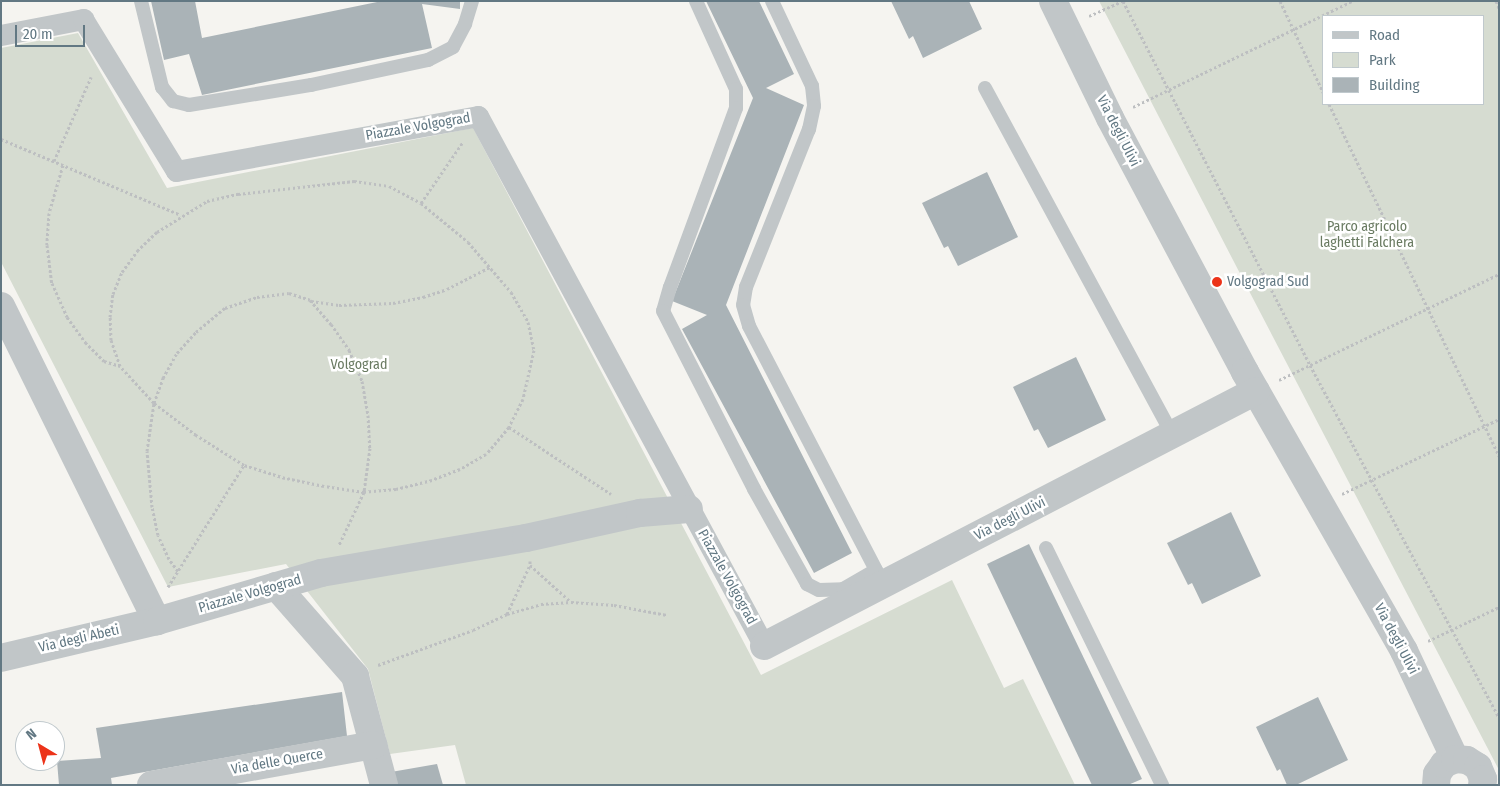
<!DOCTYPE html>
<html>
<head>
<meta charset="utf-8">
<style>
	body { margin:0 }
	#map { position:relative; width:1500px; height:786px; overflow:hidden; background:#f5f4f0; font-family:"Fira Sans Condensed",sans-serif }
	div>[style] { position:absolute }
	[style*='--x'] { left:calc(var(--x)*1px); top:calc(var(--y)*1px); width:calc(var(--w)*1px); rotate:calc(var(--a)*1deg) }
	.green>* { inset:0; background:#d6dcd1 }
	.building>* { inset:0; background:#aab3b7 }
	.path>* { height:3px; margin-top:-1.5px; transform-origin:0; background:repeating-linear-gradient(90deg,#bdbfc1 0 2.5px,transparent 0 5px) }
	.service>* { height:14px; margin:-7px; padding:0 7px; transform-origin:7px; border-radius:7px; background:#c1c6c8 }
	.pedestrian>* { height:21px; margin:-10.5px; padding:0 10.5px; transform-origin:10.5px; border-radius:10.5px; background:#c1c6c8 }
	.minor>* { height:28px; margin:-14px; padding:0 14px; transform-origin:14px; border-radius:14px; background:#c1c6c8 }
	.dots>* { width:14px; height:14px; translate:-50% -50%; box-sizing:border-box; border:2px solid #fff; border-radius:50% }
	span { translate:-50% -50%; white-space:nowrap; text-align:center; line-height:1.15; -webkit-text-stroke:5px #fff; paint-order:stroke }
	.street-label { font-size:14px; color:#627883 }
	.park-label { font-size:14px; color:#697a61 }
	.poi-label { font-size:14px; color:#627883 }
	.left { translate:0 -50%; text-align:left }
	.frame { position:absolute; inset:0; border:2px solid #627883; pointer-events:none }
	.legend { position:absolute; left:1322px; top:15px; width:162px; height:90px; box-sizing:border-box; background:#fff; border:1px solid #c0c9cd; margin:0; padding:6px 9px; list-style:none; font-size:15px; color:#627883 }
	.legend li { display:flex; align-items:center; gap:10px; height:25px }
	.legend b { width:25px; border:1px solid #c0c9cd }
	.north { position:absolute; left:15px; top:721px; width:50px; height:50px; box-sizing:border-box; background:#fff; border:1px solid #c0c9cd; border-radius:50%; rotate:323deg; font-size:14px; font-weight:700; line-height:20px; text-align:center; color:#627883 }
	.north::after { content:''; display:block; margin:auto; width:18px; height:22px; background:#ec3319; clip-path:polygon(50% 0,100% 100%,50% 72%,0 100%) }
	.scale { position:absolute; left:15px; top:25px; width:70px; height:22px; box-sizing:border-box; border:2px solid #627883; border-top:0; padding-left:6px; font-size:15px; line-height:18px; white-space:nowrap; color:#627883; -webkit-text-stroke:4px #fff; paint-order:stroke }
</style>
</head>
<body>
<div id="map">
	<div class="green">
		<i style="clip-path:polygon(evenodd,1099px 1px,1499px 1px,1499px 770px,1248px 289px,1099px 1px,1324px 16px,1484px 16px,1484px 104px,1324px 104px,1324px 16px)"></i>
		<i style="clip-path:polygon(78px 33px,167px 188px,473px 128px,761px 675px,952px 580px,1004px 688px,1023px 679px,1075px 785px,466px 785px,455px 745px,390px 754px,368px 669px,286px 564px,168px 587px,1px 262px,1px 48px)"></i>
	</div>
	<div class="building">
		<i style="clip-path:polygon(151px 1px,195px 1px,202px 38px,382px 1px,460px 1px,460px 9px,422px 4px,432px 48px,202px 95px,189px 54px,164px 60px)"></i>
		<i style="clip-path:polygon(706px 1px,759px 1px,794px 74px,766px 88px,804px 105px,726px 305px,852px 553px,814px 573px,682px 329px,707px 315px,672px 301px,753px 98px)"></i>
		<i style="clip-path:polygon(891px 1px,969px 1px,982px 29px,923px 58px,913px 36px,909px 39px)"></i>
		<i style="clip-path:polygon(987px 172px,1018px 237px,958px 266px,948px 246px,944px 248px,922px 203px)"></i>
		<i style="clip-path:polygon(1076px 357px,1106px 420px,1048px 448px,1038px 429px,1034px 431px,1013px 387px)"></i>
		<i style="clip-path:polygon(1231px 512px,1261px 576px,1202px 604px,1192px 583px,1188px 585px,1167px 543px)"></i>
		<i style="clip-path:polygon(1029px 544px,1142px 779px,1128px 785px,1092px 785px,987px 564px)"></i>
		<i style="clip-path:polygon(342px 692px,347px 736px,111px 778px,112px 785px,59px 785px,57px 761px,101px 758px,96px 728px)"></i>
		<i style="clip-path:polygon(1318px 697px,1348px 760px,1296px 785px,1287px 785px,1280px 769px,1277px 771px,1256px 727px)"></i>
		<i style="clip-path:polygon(437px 764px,443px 785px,394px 785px,391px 772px)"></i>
	</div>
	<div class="path">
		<i style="--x:1123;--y:1;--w:409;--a:62.8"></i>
		<i style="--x:1310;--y:365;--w:400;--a:61.8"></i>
		<i style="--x:1280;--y:1;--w:103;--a:64.7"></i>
		<i style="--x:1496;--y:1;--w:8;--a:67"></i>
		<i style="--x:1089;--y:16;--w:36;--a:-24"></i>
		<i style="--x:1329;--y:104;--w:391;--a:64.2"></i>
		<i style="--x:1133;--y:107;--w:243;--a:-25.8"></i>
		<i style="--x:1;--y:139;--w:195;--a:22.9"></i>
		<i style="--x:54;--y:161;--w:92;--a:-66.2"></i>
		<i style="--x:63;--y:165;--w:50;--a:106.3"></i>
		<i style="--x:49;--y:213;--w:32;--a:94"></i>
		<i style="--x:47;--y:245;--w:38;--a:83"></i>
		<i style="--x:52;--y:283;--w:37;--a:66"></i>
		<i style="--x:67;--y:317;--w:31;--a:54"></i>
		<i style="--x:85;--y:342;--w:27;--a:45"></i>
		<i style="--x:104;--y:361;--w:17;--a:17"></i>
		<i style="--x:354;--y:181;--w:35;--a:8"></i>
		<i style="--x:389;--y:186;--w:36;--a:28"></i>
		<i style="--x:421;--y:203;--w:61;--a:39.7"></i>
		<i style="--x:468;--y:242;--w:66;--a:49.3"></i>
		<i style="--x:511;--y:292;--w:34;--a:60"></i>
		<i style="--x:528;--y:322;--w:29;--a:78"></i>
		<i style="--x:534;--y:350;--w:50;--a:102.7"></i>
		<i style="--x:523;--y:399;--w:31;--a:117"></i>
		<i style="--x:509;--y:427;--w:35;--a:130"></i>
		<i style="--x:486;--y:454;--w:30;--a:150"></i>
		<i style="--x:460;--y:469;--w:30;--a:159"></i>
		<i style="--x:432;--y:480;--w:37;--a:166"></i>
		<i style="--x:396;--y:489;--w:32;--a:175"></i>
		<i style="--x:364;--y:492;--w:40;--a:-171.5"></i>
		<i style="--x:324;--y:486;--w:40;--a:-168"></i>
		<i style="--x:285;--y:478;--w:43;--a:-162.4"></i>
		<i style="--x:244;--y:465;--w:57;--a:-148"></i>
		<i style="--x:196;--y:435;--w:53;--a:-142.7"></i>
		<i style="--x:154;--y:403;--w:50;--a:-132.6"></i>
		<i style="--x:120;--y:366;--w:28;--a:-109"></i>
		<i style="--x:111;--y:340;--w:23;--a:-92"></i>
		<i style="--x:110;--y:317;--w:23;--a:-83"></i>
		<i style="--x:113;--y:294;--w:24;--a:-68"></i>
		<i style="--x:122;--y:272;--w:26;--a:-54"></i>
		<i style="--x:137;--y:251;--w:28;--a:-44"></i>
		<i style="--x:157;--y:232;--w:59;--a:-31.8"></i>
		<i style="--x:207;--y:201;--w:32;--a:-13"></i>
		<i style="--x:238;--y:194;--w:117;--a:-6.4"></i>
		<i style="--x:421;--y:203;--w:74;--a:-55.5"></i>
		<i style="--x:311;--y:301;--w:28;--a:8"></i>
		<i style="--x:339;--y:305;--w:54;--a:-2.1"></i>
		<i style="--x:393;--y:303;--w:31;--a:-11"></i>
		<i style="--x:423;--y:297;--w:25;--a:-18"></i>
		<i style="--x:447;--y:289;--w:48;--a:-27.1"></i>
		<i style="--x:1279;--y:380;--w:244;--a:-25.7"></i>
		<i style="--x:509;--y:427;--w:122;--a:33.3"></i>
		<i style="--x:1342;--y:494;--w:174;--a:-25.5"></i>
		<i style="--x:530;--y:561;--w:4;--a:90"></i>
		<i style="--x:530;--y:565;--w:55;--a:42.1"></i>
		<i style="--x:178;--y:571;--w:15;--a:-127"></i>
		<i style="--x:169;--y:559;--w:26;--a:-115"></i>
		<i style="--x:158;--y:535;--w:29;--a:-102"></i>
		<i style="--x:152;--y:507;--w:56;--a:-95.1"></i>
		<i style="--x:147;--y:451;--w:49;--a:-81.7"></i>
		<i style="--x:154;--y:403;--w:27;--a:-70"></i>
		<i style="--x:163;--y:378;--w:29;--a:-61"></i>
		<i style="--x:177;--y:353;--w:28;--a:-48"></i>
		<i style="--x:196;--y:332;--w:38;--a:-40"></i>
		<i style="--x:225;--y:308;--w:34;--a:-19"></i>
		<i style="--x:257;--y:297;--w:32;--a:-7"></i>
		<i style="--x:289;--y:293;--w:22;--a:18"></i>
		<i style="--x:310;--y:300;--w:32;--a:49"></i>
		<i style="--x:331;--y:324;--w:32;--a:55"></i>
		<i style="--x:349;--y:350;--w:34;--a:67"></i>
		<i style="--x:362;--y:381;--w:35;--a:80"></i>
		<i style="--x:368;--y:415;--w:33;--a:87"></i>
		<i style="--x:370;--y:448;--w:44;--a:97.8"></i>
		<i style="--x:364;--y:492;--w:59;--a:115.3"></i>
		<i style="--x:168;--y:587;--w:144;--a:-58.1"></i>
		<i style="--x:507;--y:614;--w:54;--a:-64.9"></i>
		<i style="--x:1428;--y:641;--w:79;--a:-25.6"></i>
		<i style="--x:378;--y:665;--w:101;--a:-20.2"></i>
		<i style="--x:473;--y:630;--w:38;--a:-25"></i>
		<i style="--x:507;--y:614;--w:35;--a:-16"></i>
		<i style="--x:541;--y:604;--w:30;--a:-4"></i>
		<i style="--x:571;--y:602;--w:43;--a:4"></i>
		<i style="--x:614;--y:605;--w:54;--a:10.7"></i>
	</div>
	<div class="service">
		<i style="--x:141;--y:1;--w:89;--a:76.3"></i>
		<i style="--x:162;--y:87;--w:18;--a:52"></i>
		<i style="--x:173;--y:101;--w:16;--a:14"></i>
		<i style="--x:189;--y:105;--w:124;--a:-9.3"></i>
		<i style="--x:311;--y:85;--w:120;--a:-12.1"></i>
		<i style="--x:428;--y:60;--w:28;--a:-27"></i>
		<i style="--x:453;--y:47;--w:26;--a:-62"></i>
		<i style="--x:465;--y:24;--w:24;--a:-73"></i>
		<i style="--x:696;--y:1;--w:97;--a:65.6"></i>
		<i style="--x:736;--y:89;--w:19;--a:90"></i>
		<i style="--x:736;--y:108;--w:191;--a:110.2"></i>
		<i style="--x:670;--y:287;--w:25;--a:106"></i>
		<i style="--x:663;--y:311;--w:200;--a:62.9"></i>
		<i style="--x:754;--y:489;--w:109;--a:60.8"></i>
		<i style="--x:807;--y:584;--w:13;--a:27"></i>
		<i style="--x:819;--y:590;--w:24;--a:-2"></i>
		<i style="--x:843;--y:589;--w:38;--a:-30"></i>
		<i style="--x:772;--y:1;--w:94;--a:64.8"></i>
		<i style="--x:812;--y:86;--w:20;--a:84"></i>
		<i style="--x:814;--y:106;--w:24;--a:102"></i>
		<i style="--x:809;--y:129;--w:170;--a:111.7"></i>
		<i style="--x:746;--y:287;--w:18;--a:99"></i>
		<i style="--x:743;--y:305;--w:22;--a:74"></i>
		<i style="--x:749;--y:326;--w:284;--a:62.5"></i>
		<i style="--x:985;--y:88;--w:395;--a:61.6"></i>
		<i style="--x:1046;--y:548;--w:264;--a:63.9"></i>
	</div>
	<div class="pedestrian">
		<i style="--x:1;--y:35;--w:84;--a:-11"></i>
		<i style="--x:83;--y:19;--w:178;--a:58.5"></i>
		<i style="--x:176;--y:171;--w:307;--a:-10.3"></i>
		<i style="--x:478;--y:116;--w:602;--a:61.65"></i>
	</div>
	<div class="minor">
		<i style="--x:1053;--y:1;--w:130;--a:64"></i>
		<i style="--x:1110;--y:118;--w:288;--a:62"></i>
		<i style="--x:1245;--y:372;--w:321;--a:60.3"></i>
		<i style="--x:1404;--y:651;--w:119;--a:64.7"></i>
		<i style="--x:1;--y:306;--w:352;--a:63.7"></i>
		<i style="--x:276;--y:586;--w:120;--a:48.7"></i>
		<i style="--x:355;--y:676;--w:113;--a:75.1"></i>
		<i style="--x:764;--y:646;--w:554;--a:-27.4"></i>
		<i style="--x:1;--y:658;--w:160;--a:-13.3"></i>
		<i style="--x:157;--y:621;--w:171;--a:-16.3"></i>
		<i style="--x:321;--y:573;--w:208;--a:-9.7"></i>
		<i style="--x:526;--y:538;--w:117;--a:-12.4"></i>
		<i style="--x:640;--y:513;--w:49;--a:-4.7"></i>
		<i style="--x:151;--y:785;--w:226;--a:-10.2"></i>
		<i style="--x:1436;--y:785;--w:11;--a:-85"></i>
		<i style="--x:1437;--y:774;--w:12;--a:-55"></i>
		<i style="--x:1444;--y:764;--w:12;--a:-24"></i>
		<i style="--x:1455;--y:759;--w:12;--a:5"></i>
		<i style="--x:1467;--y:760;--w:13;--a:32"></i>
		<i style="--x:1478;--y:767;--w:13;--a:67"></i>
		<i style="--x:1483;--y:779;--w:6;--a:99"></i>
	</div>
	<div class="dots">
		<i style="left:1217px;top:282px;background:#ec3319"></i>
	</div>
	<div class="street-label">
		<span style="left:418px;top:127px;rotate:-10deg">Piazzale Volgograd</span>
		<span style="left:1118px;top:131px;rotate:63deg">Via degli Ulivi</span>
		<span style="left:1010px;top:519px;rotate:-27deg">Via degli Ulivi</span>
		<span style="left:727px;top:577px;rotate:61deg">Piazzale Volgograd</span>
		<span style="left:250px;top:594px;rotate:-16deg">Piazzale Volgograd</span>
		<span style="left:79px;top:639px;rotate:-13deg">Via degli Abeti</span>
		<span style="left:1396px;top:639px;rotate:62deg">Via degli Ulivi</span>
		<span style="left:277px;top:762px;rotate:-10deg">Via delle Querce</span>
	</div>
	<div class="park-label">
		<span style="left:1367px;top:235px">Parco agricolo<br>laghetti Falchera</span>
		<span style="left:359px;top:365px">Volgograd</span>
	</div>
	<div class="poi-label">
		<span class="left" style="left:1227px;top:282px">Volgograd Sud</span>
	</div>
	<div class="frame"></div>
	<ul class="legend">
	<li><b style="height:6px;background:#c1c6c8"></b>Road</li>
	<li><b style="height:14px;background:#d6dcd1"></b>Park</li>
	<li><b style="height:14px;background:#aab3b7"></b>Building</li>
	</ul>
	<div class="north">N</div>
	<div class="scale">20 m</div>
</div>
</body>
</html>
